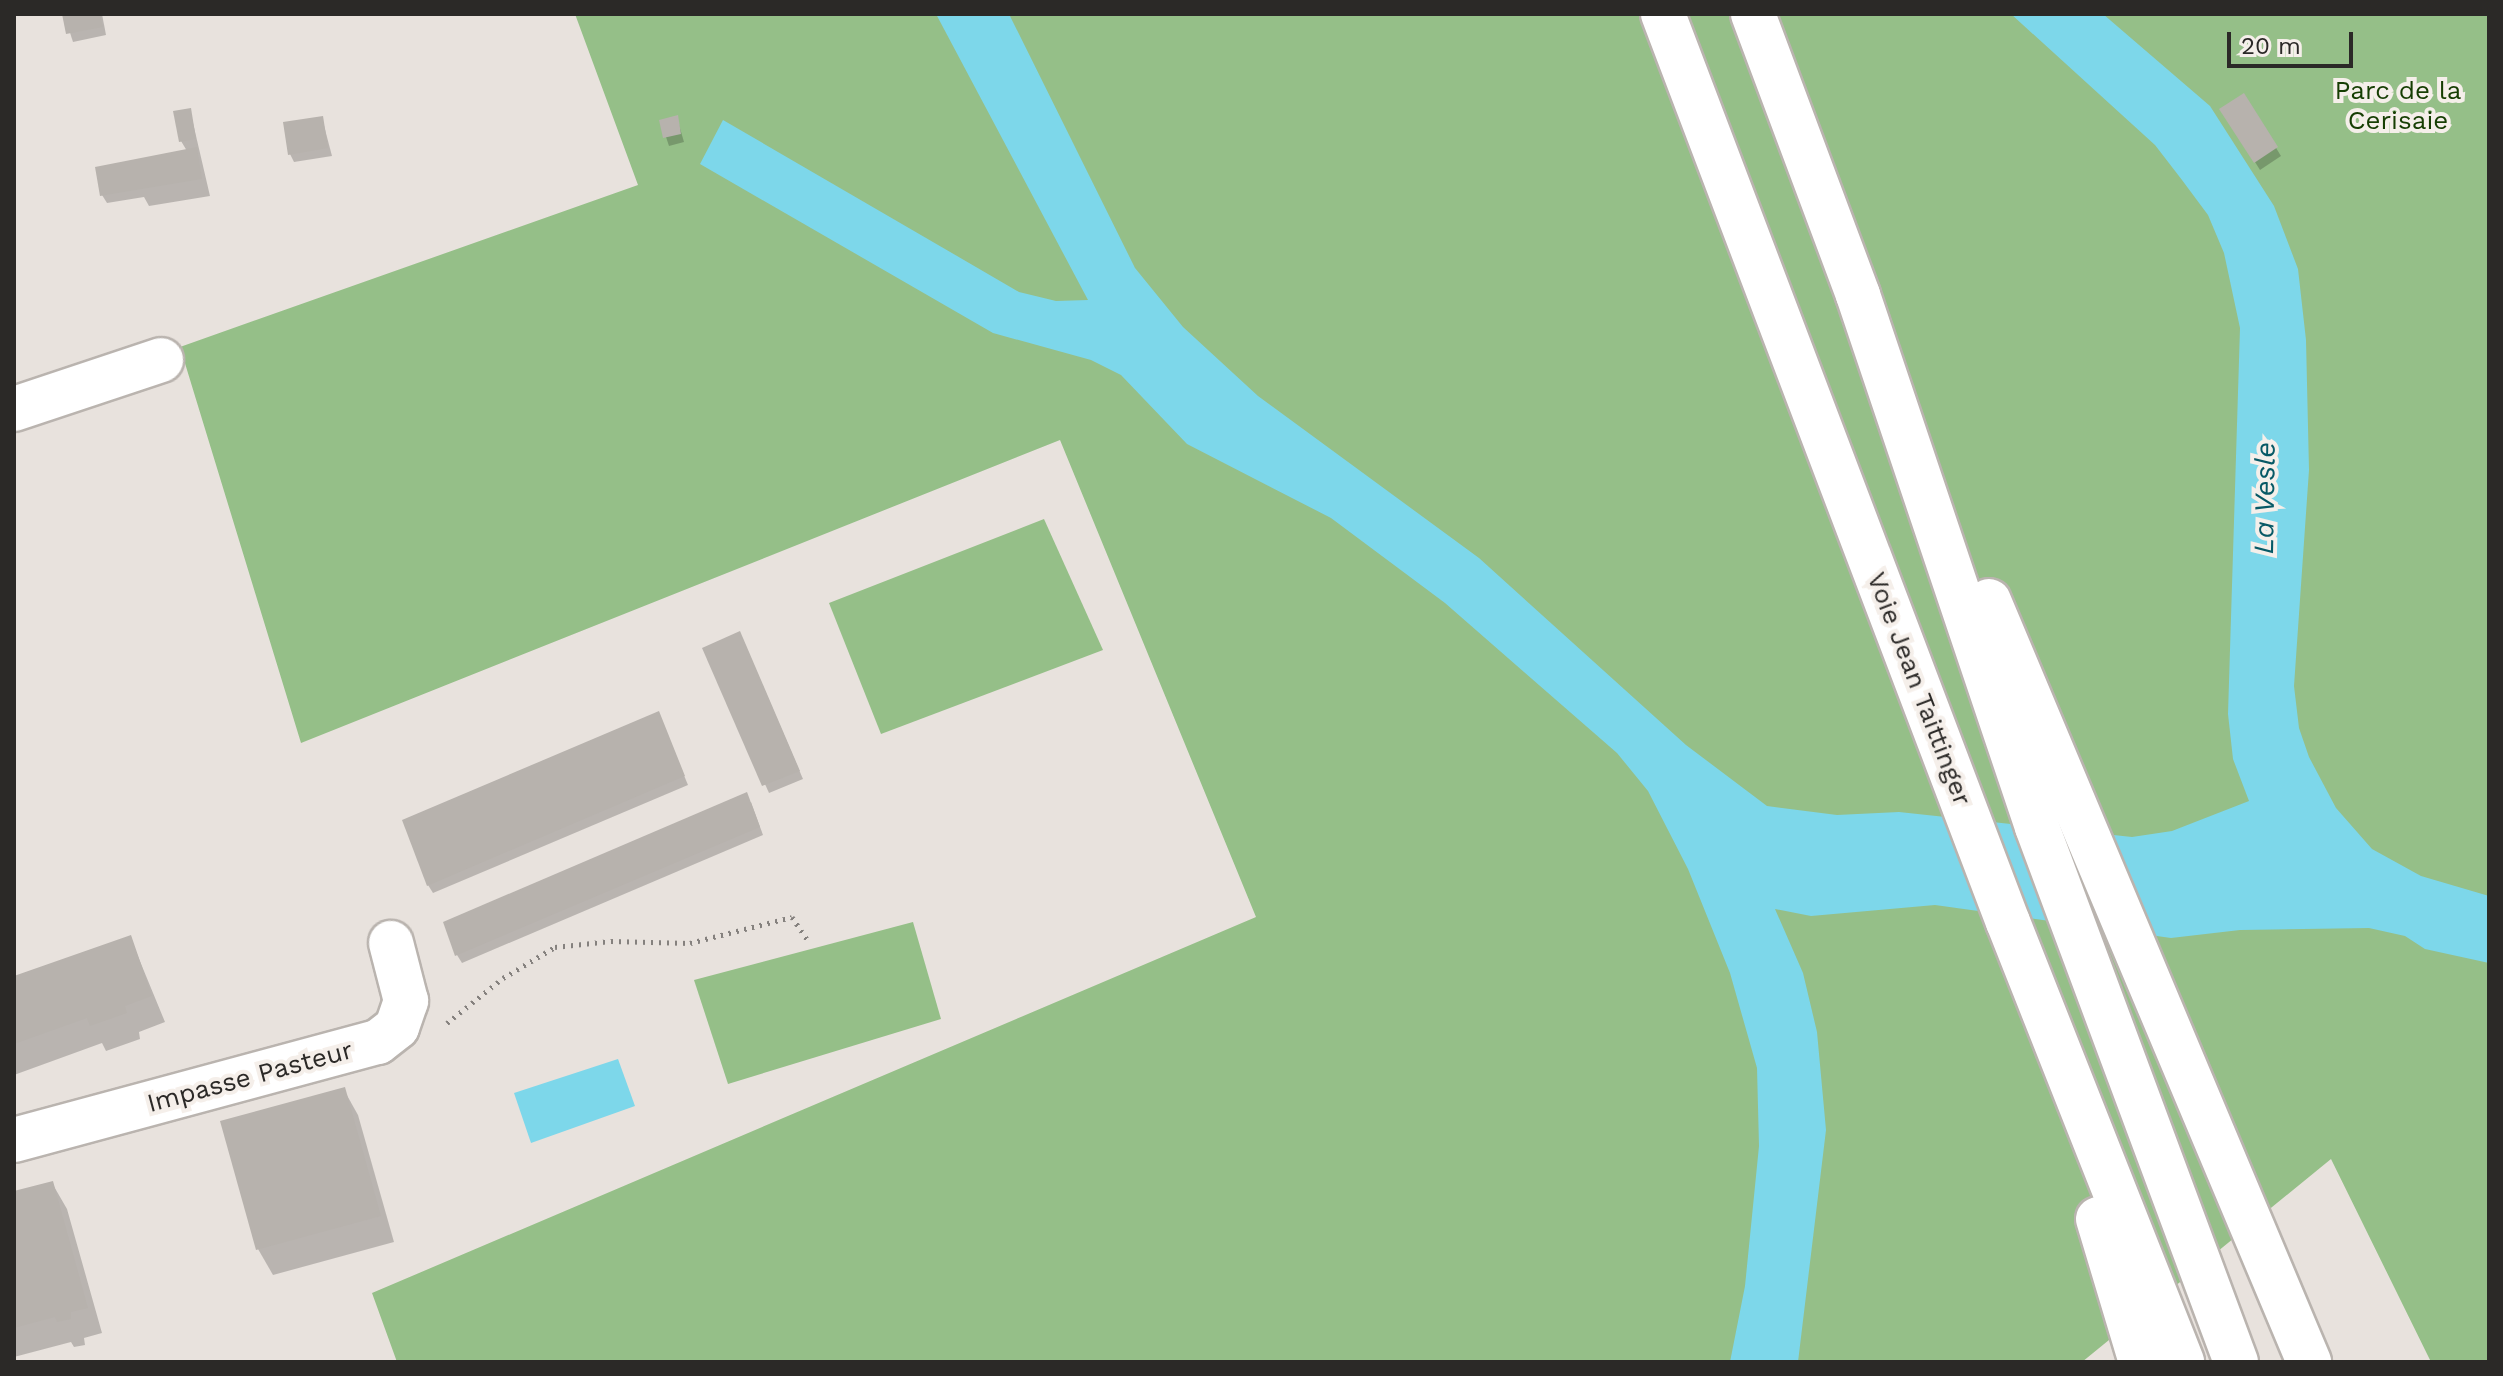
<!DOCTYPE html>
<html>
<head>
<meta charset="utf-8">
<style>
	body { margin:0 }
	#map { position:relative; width:2503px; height:1376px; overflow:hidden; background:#e8e2dd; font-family:"Work Sans",sans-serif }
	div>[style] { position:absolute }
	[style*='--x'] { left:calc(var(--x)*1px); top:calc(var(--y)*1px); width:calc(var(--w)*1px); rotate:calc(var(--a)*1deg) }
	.green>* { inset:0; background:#95bf88 }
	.water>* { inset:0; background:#7dd7ea }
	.shadow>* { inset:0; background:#0003 }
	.building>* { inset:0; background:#b7b2ad }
	.path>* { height:5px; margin-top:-2.5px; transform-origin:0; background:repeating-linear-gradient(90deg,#85817e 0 2px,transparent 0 8px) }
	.roads { filter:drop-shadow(2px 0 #bab4af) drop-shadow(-2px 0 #bab4af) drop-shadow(0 2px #bab4af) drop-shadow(0 -2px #bab4af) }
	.minor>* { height:44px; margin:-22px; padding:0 22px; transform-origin:22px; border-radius:22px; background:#fff }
	.highway>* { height:44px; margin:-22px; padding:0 22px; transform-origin:22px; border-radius:22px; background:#fff }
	span { translate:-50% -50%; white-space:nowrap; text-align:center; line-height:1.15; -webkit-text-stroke:8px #f5efea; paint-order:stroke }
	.park-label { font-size:26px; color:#163e03 }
	.street-label { font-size:26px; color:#2b2927 }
	.water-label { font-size:28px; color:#075966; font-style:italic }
	.frame { position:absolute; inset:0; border:16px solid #2b2927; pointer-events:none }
	.scale { position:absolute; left:2227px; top:32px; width:126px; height:36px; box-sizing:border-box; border:4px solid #2b2927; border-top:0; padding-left:10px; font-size:24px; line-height:28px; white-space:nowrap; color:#2b2927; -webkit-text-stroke:6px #f5efea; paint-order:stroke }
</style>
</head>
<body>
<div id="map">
	<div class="green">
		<i style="clip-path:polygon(575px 14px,2489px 14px,2489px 1362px,2431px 1362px,2331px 1159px,2082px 1362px,397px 1362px,372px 1293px,1256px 917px,1060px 440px,301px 743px,180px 347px,638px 185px)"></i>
		<i style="clip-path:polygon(1044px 519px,1103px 650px,881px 734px,829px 603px)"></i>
		<i style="clip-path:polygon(913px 922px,941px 1019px,728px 1084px,694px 980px)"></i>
	</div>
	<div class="water">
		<i style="clip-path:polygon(936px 14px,1009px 14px,1135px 268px,1183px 327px,1258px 396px,1479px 558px,1686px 745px,1767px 806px,1837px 815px,1899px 812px,2132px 837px,2172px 831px,2249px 801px,2233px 759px,2228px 714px,2240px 328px,2224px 253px,2208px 215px,2182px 180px,2155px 145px,2011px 14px,2103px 14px,2210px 106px,2274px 206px,2298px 269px,2306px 340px,2309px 470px,2294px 686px,2299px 728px,2309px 757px,2336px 808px,2372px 849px,2421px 876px,2489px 896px,2489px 963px,2425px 949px,2405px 936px,2369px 928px,2240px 930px,2171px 938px,1935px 905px,1811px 916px,1775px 909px,1803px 973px,1817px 1032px,1826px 1130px,1798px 1362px,1730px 1362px,1745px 1286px,1759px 1146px,1757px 1068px,1730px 973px,1688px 869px,1648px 791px,1617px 753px,1445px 603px,1331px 518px,1187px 444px,1121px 375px,1091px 360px,993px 333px,700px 164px,723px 120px,1019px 292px,1056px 301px,1088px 300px)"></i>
		<i style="clip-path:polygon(618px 1059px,635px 1106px,531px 1143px,514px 1093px)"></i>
	</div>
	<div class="shadow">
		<i style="clip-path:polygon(64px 14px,102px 14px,106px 35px,73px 42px)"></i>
		<i style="clip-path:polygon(2244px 96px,2281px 156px,2260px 170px,2222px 109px)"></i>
		<i style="clip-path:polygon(190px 110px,210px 196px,149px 206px,144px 197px,107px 203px,102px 195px,187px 151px,181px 141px)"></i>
		<i style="clip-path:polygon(322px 118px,332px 156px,294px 162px,290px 154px)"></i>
		<i style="clip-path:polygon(677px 118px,684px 142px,669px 146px,661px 122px)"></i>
		<i style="clip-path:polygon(744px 642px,803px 779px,769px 793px,704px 649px)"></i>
		<i style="clip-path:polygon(662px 722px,688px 785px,433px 893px,428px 885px)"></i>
		<i style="clip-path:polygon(751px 802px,763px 835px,462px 963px,457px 955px,445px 923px)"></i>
		<i style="clip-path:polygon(130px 937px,165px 1022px,139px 1032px,140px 1039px,106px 1051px,102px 1043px,14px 1075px,14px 978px)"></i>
		<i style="clip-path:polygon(344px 1090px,358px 1115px,394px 1242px,273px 1275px,258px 1249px)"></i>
		<i style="clip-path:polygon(52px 1183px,67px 1209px,102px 1333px,84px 1338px,85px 1345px,74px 1347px,71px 1342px,14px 1357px,14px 1193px)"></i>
	</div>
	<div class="building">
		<i style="clip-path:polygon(62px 14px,100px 14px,103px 27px,66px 34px)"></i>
		<i style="clip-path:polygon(2244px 93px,2278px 147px,2254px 163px,2219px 109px)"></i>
		<i style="clip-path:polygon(191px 108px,196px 139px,179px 142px,173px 111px)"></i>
		<i style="clip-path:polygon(678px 115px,681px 134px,663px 138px,659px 120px)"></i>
		<i style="clip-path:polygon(323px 116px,328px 148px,288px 155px,283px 122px)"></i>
		<i style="clip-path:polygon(197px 147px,202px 179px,100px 196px,95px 167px)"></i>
		<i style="clip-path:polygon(740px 631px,800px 771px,762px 786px,702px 648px)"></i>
		<i style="clip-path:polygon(659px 711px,685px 776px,427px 886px,402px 820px)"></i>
		<i style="clip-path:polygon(747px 792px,760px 827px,455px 956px,443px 922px)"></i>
		<i style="clip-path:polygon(131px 935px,152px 996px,125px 1006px,127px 1013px,90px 1026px,87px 1018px,14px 1044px,14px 976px)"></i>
		<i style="clip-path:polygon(345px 1087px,381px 1216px,256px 1250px,220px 1121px)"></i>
		<i style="clip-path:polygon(53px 1181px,88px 1308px,71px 1312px,71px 1319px,57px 1322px,55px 1317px,14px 1328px,14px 1191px)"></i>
	</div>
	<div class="path">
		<i style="--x:447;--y:1023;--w:72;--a:-38.8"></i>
		<i style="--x:503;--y:978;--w:61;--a:-30.8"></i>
		<i style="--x:555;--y:947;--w:56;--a:-6.1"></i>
		<i style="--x:611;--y:941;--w:79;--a:1.5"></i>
		<i style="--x:690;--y:943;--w:105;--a:-14.3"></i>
		<i style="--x:792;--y:917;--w:30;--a:56"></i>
	</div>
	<div class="roads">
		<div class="minor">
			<i style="--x:14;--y:409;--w:155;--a:-18.4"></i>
			<i style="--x:14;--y:1140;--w:377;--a:-15.1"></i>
			<i style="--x:378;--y:1042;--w:24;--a:-38"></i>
			<i style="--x:397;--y:1027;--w:28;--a:-71"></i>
			<i style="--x:406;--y:1001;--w:60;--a:-104.5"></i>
		</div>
		<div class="highway">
			<i style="--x:1663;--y:14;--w:971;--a:69.2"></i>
			<i style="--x:2008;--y:922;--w:473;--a:68.4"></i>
			<i style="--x:1753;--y:14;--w:300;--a:69.5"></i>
			<i style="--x:1858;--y:295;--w:561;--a:71.4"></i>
			<i style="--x:2037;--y:827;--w:571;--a:69.6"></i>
			<i style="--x:1989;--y:601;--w:826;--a:67.19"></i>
			<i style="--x:2098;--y:1219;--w:149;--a:73.3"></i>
		</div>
	</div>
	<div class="park-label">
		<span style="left:2398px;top:106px">Parc de la<br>Cerisaie</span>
	</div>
	<div class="street-label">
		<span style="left:1919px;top:689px;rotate:69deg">Voie Jean Taittinger</span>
		<span style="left:250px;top:1077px;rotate:-15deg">Impasse Pasteur</span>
	</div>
	<div class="water-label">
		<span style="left:2265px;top:498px;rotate:-89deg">La Vesle</span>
	</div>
	<div class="frame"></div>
	<div class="scale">20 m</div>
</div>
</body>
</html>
